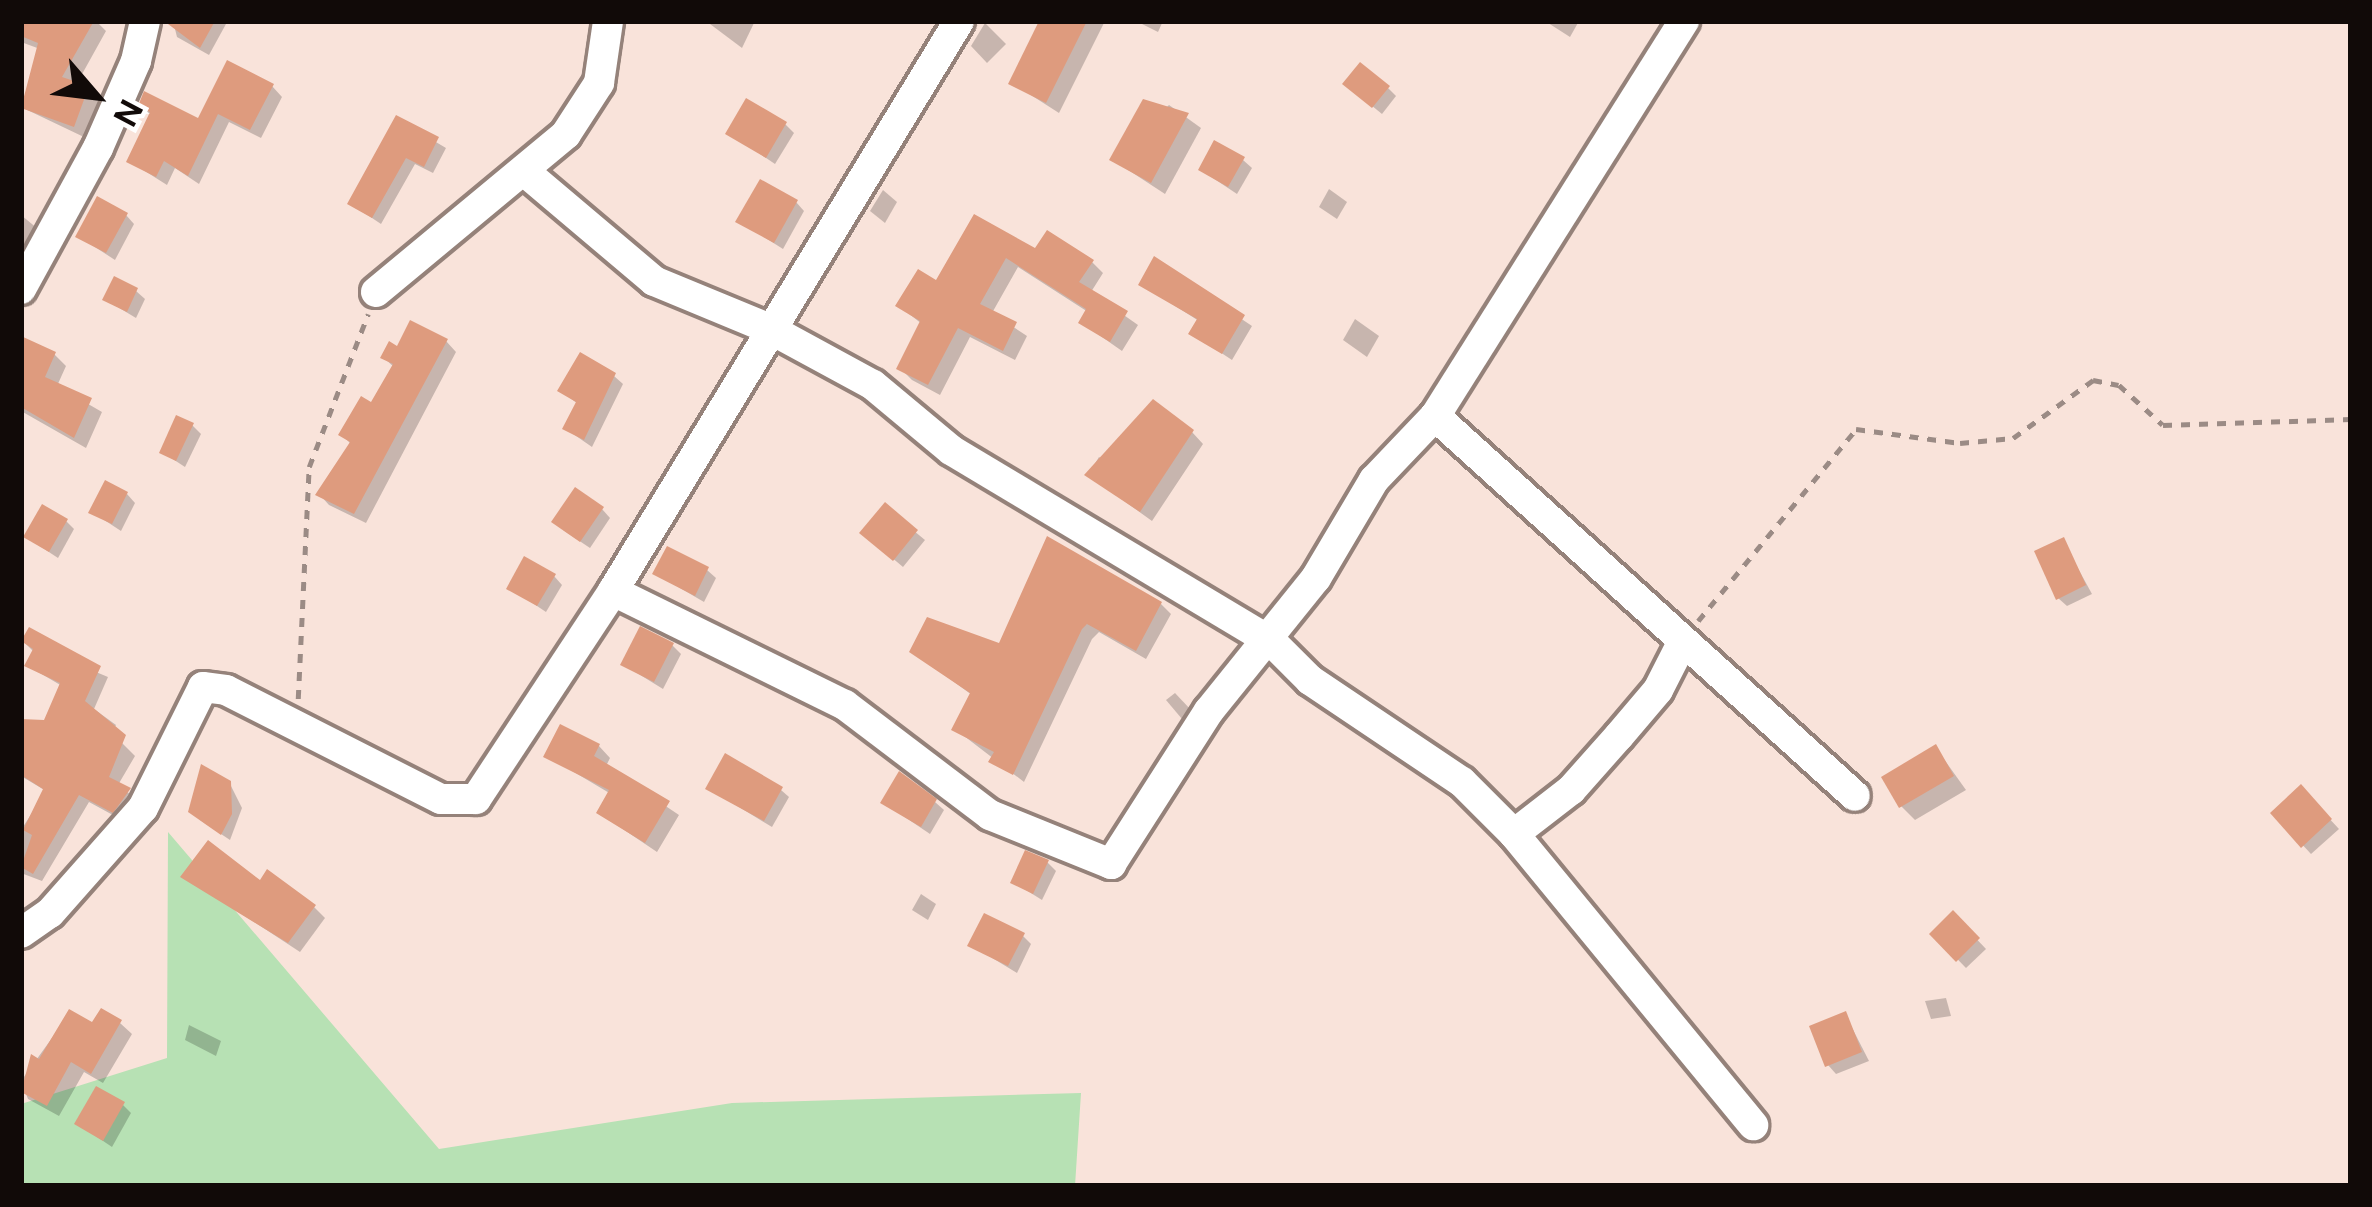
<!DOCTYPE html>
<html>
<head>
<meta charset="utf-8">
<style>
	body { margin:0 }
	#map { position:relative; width:2372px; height:1207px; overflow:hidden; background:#f9e3da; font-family:"DM Sans",sans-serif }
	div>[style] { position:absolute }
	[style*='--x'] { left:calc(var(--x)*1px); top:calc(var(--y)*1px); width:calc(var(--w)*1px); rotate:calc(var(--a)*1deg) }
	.green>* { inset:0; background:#b7e1b4 }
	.shadow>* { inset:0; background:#0003 }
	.building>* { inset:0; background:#de9b7e }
	.path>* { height:4.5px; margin-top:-2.25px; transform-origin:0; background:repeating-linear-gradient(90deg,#9b8b85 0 9px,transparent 0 18px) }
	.roads { filter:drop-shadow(3px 0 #95827a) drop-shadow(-3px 0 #95827a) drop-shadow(0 3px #95827a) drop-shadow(0 -3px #95827a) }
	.minor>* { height:30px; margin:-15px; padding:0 15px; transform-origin:15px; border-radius:15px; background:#fff }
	span { translate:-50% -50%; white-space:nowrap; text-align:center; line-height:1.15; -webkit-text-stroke:9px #fff; paint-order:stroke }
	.frame { position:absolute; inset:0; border:24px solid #110a08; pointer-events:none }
	.north { position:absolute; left:36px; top:36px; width:120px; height:120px; -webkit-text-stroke:9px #fff; paint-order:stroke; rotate:118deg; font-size:33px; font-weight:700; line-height:48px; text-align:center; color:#110a08 }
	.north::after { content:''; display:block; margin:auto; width:42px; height:54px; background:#110a08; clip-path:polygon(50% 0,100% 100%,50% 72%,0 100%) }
</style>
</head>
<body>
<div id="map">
	<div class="green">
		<i style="clip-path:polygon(168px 832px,439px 1149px,732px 1103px,1081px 1093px,1075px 1186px,21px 1186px,21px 1104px,167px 1058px)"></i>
	</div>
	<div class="shadow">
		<i style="clip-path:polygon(21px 21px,96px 21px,106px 31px,76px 85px,100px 101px,86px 138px,21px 107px,40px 49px,21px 42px)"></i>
		<i style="clip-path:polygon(173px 21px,223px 21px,226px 24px,209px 55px,177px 37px)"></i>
		<i style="clip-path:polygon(706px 21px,752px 21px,754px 23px,742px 48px)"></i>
		<i style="clip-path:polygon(1043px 21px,1105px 21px,1059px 113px,1012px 83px)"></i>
		<i style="clip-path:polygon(1136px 21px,1163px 21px,1158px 32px)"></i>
		<i style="clip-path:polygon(1545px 21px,1579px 21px,1570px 37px)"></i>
		<i style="clip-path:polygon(985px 23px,1006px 44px,987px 63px,971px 46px)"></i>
		<i style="clip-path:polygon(272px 86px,282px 97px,261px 138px,229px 122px,199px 184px,175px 168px,167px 185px,129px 161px,151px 116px,141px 105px,200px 122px)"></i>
		<i style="clip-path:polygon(1388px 88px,1396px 96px,1382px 114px,1355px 92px)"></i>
		<i style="clip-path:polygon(1169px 105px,1201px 128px,1165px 194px,1113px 160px)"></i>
		<i style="clip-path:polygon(397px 119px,446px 148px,433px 173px,415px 164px,381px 224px,351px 204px)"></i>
		<i style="clip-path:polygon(785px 124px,794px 133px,775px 164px,729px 133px)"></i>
		<i style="clip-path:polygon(1243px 160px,1252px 168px,1237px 194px,1201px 170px)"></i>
		<i style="clip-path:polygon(1329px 189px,1347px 202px,1337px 219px,1319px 207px)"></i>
		<i style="clip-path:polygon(883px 190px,897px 202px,885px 223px,870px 211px)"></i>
		<i style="clip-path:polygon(796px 202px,804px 211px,783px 249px,739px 221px)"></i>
		<i style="clip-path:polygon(21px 215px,38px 229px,30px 246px,21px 241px)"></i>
		<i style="clip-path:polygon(126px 215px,134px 224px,115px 260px,78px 236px)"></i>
		<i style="clip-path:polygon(976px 218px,1036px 252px,1092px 262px,1103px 273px,1091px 292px,1138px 325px,1122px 351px,1082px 323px,1088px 312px,1018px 267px,992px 313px,1027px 336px,1015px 360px,970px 337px,940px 395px,912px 380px,900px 368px,922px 324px,899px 306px,938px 284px)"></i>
		<i style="clip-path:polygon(1155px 261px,1252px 326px,1232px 360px,1191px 333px,1199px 321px,1142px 285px)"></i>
		<i style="clip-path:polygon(136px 291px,145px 299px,136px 318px,106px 300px)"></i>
		<i style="clip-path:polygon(1355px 319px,1379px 336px,1367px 357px,1343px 340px)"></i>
		<i style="clip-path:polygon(21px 339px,54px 354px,66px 366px,57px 386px,102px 412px,86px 448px,21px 411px)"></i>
		<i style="clip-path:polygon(446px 341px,456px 352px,366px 523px,329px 505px,319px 494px,352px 445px,342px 435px,372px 406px,395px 368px,384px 358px)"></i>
		<i style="clip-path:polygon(614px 376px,623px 384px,592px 447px,566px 429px,578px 404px,561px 391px)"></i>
		<i style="clip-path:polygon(192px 425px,201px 434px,185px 467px,162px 452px)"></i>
		<i style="clip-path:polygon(1192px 432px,1203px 444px,1152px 521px,1088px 475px,1099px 457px,1107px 462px)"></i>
		<i style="clip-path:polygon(127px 494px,135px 503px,121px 531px,92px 512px)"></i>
		<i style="clip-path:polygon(885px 507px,925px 540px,903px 567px,872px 541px)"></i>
		<i style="clip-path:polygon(602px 509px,610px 518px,590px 548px,563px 530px)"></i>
		<i style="clip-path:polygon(66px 521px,74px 529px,58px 558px,26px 537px)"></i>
		<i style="clip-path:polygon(2063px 541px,2092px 594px,2067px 606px,2058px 598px)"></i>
		<i style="clip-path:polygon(707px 570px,716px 578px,704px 602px,656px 574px)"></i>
		<i style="clip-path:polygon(554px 576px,562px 585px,546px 612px,510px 588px)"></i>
		<i style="clip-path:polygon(1161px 604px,1171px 614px,1146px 659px,1099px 632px,1092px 639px,1024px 782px,955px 729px,972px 695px,913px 652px,1001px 647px)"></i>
		<i style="clip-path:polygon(24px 642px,108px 677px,94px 709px,116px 725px,112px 733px,135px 756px,118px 785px,138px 800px,122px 820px,89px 802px,42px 881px,21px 873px,21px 830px,46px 791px,21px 776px,21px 722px,45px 724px,62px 686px,28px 666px,34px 652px)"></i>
		<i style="clip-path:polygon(672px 645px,681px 654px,663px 689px,624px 665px)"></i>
		<i style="clip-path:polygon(1175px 693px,1191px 710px,1182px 719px,1166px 700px)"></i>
		<i style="clip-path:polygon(599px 746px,610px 758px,606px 766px,679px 815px,657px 852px,599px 813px,611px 794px,547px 756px)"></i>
		<i style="clip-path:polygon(1936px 748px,1966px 790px,1915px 820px,1901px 806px)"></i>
		<i style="clip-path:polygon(230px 784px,242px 808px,230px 840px,200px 820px)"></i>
		<i style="clip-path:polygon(708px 788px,781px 790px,789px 797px,772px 827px)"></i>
		<i style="clip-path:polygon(2301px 788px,2339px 829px,2311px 854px,2274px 814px)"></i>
		<i style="clip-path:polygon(935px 802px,944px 810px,930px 834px,884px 803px)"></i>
		<i style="clip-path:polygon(1047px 862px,1056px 871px,1042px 900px,1013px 882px)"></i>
		<i style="clip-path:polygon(184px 876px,314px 907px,325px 918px,300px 952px)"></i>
		<i style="clip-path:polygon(921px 894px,936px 904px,928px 920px,912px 910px)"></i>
		<i style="clip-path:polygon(1953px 914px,1986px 949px,1966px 968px,1933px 934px)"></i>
		<i style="clip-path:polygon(1023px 936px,1031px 944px,1017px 973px,971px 945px)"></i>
		<i style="clip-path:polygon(1946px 998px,1951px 1016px,1931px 1019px,1925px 1001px)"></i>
		<i style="clip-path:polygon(70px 1013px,93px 1027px,120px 1023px,132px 1034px,103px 1083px,84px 1072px,59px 1116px,28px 1099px,21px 1081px)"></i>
		<i style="clip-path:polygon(1845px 1014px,1869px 1061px,1836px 1074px,1828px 1065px)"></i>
		<i style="clip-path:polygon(189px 1025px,221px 1041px,216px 1056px,185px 1040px)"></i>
		<i style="clip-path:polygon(123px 1105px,131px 1113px,112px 1147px,78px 1124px)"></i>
	</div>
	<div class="building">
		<i style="clip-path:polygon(21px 21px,94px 21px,62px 77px,89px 86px,74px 127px,21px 108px,38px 43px,21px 36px)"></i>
		<i style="clip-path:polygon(164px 21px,215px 21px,200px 48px)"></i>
		<i style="clip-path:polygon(1039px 21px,1087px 21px,1046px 103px,1008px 84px)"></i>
		<i style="clip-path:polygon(227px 60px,274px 84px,250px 130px,218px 114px,188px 176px,164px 161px,156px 177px,126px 162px,150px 112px,138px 106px,144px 91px,198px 118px)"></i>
		<i style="clip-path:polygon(1360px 62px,1390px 86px,1372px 108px,1342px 84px)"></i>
		<i style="clip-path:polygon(746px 98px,787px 122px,766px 158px,725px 134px)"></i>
		<i style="clip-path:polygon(1143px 99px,1189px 113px,1151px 183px,1109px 160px)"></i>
		<i style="clip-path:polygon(396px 115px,439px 137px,424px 167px,406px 158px,372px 218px,347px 204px)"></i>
		<i style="clip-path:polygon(1214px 140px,1245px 157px,1228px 187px,1198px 170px)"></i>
		<i style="clip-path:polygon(760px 179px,798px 200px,774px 243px,735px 222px)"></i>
		<i style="clip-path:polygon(97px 196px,128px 213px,106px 253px,75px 237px)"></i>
		<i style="clip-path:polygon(974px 214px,1035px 248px,1047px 230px,1094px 260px,1079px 282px,1128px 311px,1110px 342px,1078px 323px,1086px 309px,1006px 258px,980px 304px,1017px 322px,1003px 351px,958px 328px,928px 385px,896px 369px,920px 321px,895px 306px,918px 269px,936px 280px)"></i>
		<i style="clip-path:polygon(1154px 256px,1245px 315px,1222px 354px,1188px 334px,1197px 319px,1138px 285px)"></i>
		<i style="clip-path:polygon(114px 276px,138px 288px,127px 312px,102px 300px)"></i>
		<i style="clip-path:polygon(410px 320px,448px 339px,354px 514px,315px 495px,350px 442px,338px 435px,361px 396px,371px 402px,393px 364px,380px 358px,389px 341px,397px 346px)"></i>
		<i style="clip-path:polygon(21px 336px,56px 352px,45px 377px,92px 398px,74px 438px,21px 407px)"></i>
		<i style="clip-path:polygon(580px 352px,616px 373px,584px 440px,562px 429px,576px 402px,557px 391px)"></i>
		<i style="clip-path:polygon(1153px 399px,1194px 430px,1140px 512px,1084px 475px)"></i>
		<i style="clip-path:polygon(176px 415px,194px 423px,176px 461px,159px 453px)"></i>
		<i style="clip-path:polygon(105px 480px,128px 492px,112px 524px,88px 513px)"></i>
		<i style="clip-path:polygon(575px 487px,604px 507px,580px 542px,551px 522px)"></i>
		<i style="clip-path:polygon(885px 502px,918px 530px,893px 561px,859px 533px)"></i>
		<i style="clip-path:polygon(42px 504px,68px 519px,49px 552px,23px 537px)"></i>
		<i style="clip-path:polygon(1047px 536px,1162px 602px,1136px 651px,1087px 624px,1082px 629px,1013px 775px,988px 762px,994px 752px,951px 730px,970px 693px,909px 652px,927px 617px,999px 643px)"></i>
		<i style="clip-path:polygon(2064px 537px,2086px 585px,2056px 600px,2034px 551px)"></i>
		<i style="clip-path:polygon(667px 546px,709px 567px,695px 596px,652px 574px)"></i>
		<i style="clip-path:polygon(524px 556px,556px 574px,537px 606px,506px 589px)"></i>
		<i style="clip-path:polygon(640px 626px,674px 643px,654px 682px,620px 665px)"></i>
		<i style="clip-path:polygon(29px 627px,101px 666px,85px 701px,126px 735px,109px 777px,131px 788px,113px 813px,79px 795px,33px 874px,21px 867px,32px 835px,23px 830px,43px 789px,21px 775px,21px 719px,44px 720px,60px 683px,24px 666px,33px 649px,21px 641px)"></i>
		<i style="clip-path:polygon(560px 724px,600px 744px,594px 756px,670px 801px,645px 843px,596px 813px,609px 790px,543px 757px)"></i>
		<i style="clip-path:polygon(1936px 744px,1954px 776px,1899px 808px,1881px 777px)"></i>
		<i style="clip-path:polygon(725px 753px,783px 787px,764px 821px,705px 789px)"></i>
		<i style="clip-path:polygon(201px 764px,231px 781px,232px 814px,221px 835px,188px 812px)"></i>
		<i style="clip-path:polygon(899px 771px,937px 799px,921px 827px,880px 803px)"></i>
		<i style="clip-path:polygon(2301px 784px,2332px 819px,2301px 848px,2270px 813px)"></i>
		<i style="clip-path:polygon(208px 840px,260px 880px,267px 869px,316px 905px,288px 943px,180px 877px)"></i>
		<i style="clip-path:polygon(1025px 850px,1049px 860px,1033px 894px,1010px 883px)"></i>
		<i style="clip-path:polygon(1953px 910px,1980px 938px,1956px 962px,1929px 934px)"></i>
		<i style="clip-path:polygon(984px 913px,1025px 933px,1008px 966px,967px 946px)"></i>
		<i style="clip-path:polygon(101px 1008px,122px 1020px,91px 1074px,71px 1062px,47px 1106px,21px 1092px,31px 1054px,39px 1059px,69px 1009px,92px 1022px)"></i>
		<i style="clip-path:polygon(1846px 1011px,1862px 1052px,1825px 1067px,1809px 1026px)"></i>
		<i style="clip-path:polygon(96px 1086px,125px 1102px,103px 1141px,74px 1124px)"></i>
	</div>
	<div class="path">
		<i style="--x:1698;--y:621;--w:249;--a:-50.5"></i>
		<i style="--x:1856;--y:429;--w:105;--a:7.7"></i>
		<i style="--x:1960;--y:443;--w:53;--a:-5.4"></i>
		<i style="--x:2013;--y:438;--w:99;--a:-35.9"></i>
		<i style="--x:2093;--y:380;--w:26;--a:11"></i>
		<i style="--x:2119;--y:385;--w:59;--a:42.3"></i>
		<i style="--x:2163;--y:425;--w:188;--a:-1.8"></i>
		<i style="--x:298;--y:699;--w:232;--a:-87.3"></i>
		<i style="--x:309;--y:467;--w:164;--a:-68.9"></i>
	</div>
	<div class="roads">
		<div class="minor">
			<i style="--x:1684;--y:21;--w:467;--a:122.2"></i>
			<i style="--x:1435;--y:416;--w:566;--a:42.14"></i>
			<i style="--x:524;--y:171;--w:170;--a:40.2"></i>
			<i style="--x:654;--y:281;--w:126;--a:22.5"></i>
			<i style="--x:770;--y:329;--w:117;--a:28.5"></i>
			<i style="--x:873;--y:385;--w:102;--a:39.8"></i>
			<i style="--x:951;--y:450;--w:374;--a:30.9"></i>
			<i style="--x:1272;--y:642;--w:54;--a:45"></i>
			<i style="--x:1310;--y:680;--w:183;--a:33.9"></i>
			<i style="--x:1462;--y:782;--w:74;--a:45"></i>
			<i style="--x:1514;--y:834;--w:377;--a:50.6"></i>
			<i style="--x:21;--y:289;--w:161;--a:-61.4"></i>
			<i style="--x:98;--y:148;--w:95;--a:-66.4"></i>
			<i style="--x:136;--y:61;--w:41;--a:-77.3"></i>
			<i style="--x:376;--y:292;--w:247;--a:-39.7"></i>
			<i style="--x:566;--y:134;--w:61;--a:-57.1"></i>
			<i style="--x:599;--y:83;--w:63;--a:-81.7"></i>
			<i style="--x:613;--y:591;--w:258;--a:26.2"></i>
			<i style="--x:845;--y:705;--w:182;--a:37.2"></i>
			<i style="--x:990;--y:815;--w:131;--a:22"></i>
			<i style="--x:1111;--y:864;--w:182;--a:-57.4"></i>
			<i style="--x:1209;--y:711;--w:171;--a:-51.2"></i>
			<i style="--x:1316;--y:578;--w:114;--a:-59.4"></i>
			<i style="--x:1374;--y:480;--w:88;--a:-46.4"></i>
			<i style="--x:1514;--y:834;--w:72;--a:-37.7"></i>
			<i style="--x:1571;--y:790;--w:72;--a:-48.4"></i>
			<i style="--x:1619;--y:736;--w:60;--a:-49.7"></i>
			<i style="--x:1658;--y:690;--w:55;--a:-63"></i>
			<i style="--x:21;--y:933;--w:35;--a:-35"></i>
			<i style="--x:50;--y:913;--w:140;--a:-48.5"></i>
			<i style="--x:143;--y:808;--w:135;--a:-63.6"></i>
			<i style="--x:203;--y:687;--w:23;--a:7"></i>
			<i style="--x:226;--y:690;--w:241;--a:26.9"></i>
			<i style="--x:441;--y:799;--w:35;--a:0"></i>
			<i style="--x:476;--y:799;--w:249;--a:-56.6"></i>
			<i style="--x:613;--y:591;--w:667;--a:-58.74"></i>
		</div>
	</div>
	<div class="frame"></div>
	<div class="north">N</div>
</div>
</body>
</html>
